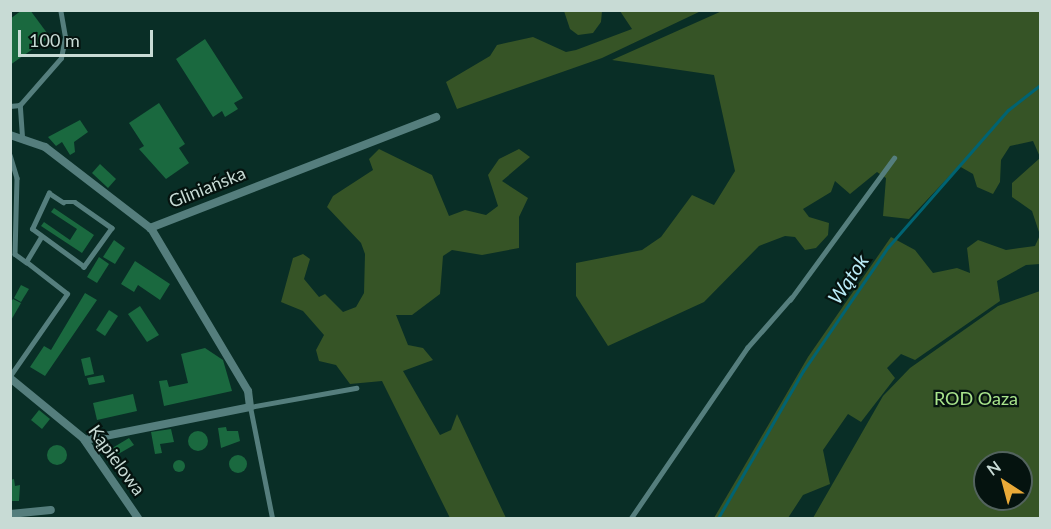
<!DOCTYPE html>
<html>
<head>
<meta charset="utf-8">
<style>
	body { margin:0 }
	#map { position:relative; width:1051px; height:529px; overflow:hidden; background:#092e26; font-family:Lato,sans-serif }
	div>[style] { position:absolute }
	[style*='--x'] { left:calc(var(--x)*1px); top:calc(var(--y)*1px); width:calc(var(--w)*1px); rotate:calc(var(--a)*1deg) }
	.green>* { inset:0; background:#365426 }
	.stream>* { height:3px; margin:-1.5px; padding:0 1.5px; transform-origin:1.5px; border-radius:1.5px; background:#006372 }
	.building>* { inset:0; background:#1a693f }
	.round { border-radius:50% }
	.service>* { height:4.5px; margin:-2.25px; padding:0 2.25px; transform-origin:2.25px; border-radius:2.25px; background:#557e7d }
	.minor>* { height:8px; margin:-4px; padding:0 4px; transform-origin:4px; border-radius:4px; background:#557e7d }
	span { translate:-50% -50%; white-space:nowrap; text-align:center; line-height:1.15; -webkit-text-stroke:4.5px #05130f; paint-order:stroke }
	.street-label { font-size:18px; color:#c8dbd5 }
	.park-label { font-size:18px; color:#a9e48c }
	.water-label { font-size:20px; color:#bbecf8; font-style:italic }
	.frame { position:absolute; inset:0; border:12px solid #c8dbd5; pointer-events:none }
	.north { position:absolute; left:973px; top:451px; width:60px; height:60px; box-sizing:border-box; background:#05130f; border:2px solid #53635e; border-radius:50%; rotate:324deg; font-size:16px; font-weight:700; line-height:24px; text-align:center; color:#c8dbd5 }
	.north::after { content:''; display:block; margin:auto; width:21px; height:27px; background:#eaaa38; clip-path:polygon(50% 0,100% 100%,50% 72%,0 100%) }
	.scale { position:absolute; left:18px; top:30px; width:135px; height:27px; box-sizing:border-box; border:3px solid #c8dbd5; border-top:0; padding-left:8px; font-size:18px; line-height:21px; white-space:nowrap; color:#c8dbd5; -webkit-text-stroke:4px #05130f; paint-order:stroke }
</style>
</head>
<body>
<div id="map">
	<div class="green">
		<i style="clip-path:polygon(564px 11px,602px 11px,601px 22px,593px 33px,578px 35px,570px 29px)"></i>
		<i style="clip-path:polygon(620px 11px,701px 11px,602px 58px,457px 109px,446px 82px,490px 56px,497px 45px,533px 37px,566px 52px,576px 50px,632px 29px)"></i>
		<i style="clip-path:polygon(722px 11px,1040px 11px,1040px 157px,1033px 141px,1010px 146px,1001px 160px,1000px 182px,993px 194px,977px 187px,973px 174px,959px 166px,909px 219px,883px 216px,886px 178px,877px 172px,850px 194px,835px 181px,831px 192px,803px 209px,809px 217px,829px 223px,828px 235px,816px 248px,805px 250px,795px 237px,785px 236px,759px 246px,704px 302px,608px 346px,576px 296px,576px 263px,642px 250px,661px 237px,692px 195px,714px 205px,735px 171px,714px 75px,612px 60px)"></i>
		<i style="clip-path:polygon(379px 149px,432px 175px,449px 216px,465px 210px,486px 215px,498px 206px,488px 175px,499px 159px,519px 149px,530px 157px,502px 181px,528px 198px,519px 217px,519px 248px,482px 255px,452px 250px,443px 256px,440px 294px,412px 315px,396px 315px,408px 345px,423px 348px,433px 360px,403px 371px,440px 435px,451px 430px,457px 414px,506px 518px,450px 518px,382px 381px,350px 384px,336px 365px,319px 361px,316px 350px,324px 335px,303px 311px,281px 302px,293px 258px,303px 254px,310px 259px,304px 279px,319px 297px,325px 294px,343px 312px,356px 307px,364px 293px,365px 254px,361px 243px,327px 207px,333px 196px,373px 170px,369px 159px)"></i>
		<i style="clip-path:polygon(1040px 158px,1040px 235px,1032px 211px,1012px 197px,1012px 183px)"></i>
		<i style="clip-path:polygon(1040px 235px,1040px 264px,1026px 265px,997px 281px,1000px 301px,915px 360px,901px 354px,887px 368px,895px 378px,861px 422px,848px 414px,823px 450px,830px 484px,803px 495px,788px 518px,714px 518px,808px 357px,891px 237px,915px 250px,933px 273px,957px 268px,970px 273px,967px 248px,978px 240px,1006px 250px,1035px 246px)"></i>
		<i style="clip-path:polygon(evenodd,1040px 291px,1040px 518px,813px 518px,883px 396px,910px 368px,998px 306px,1040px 291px,985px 463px,1021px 463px,1021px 499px,985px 499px,985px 463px)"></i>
	</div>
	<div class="stream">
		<i style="--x:718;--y:518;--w:170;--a:-60"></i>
		<i style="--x:803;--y:371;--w:150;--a:-55.6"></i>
		<i style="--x:888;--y:247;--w:182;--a:-48.8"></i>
		<i style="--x:1008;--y:110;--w:41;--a:-38"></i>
	</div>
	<div class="building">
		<i style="clip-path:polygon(22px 10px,30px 10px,50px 37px,10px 65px,10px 19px)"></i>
		<i style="clip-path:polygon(205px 39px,243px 98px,234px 103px,238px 109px,225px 117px,222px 111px,213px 117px,176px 59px)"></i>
		<i style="clip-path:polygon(159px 103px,185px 144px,179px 148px,189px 163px,166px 179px,139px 149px,144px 146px,129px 123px)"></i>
		<i style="clip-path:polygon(80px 120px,88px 132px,74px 142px,75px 152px,70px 155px,62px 142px,56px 146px,48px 137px)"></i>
		<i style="clip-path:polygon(100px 164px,116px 179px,108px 188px,92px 173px)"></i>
		<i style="clip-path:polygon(54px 208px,94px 235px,82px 253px,41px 226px,44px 222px,70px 240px,77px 229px,51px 212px)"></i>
		<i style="clip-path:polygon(114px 240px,125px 248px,115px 264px,103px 257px)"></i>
		<i style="clip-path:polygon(99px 257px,109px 264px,97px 283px,87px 277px)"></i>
		<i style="clip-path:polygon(135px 261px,170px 284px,160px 300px,138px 285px,134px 292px,121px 284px)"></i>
		<i style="clip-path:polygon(21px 285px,29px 289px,21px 302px,14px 298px)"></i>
		<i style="clip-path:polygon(85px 293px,97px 300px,45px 376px,30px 367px,44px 346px,51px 350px)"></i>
		<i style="clip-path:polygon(13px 299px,21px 303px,10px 322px,10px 303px)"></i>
		<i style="clip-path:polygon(140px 306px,159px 335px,147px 342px,128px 314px)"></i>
		<i style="clip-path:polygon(109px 310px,118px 316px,105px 336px,96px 330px)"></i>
		<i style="clip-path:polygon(205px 348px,223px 360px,232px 391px,164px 406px,159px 381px,167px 380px,169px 387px,188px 383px,181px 354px)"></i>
		<i style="clip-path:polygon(90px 357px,94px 374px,85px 376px,81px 359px)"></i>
		<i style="clip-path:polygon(103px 375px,105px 382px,89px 385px,87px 378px)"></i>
		<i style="clip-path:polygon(133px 394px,137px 411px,97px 420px,93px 403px)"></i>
		<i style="clip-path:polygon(39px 410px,50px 419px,42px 429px,31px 420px)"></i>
		<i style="clip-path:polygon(226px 427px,227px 431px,238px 431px,240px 441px,221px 448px,218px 428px)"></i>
		<i style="clip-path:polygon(171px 429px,174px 442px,160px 444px,162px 453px,155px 454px,151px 432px)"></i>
		<i class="round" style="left:188px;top:431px;width:20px;height:20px"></i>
		<i style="clip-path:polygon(129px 438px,134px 445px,113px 457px,109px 450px)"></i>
		<i class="round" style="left:47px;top:445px;width:20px;height:20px"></i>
		<i class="round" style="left:229px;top:455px;width:18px;height:18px"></i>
		<i class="round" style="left:173px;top:460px;width:12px;height:12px"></i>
		<i style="clip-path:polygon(14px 479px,15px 486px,20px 485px,19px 501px,10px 501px,10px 480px)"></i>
	</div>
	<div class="service">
		<i style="--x:10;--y:106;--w:10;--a:-6"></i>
		<i style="--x:22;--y:137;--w:32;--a:-94"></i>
		<i style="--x:20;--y:105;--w:62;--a:-48.9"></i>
		<i style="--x:61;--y:58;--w:21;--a:-79"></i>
		<i style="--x:65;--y:37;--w:27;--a:-100"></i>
		<i style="--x:10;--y:155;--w:24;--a:73"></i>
		<i style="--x:17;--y:178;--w:76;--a:91.5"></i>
		<i style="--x:15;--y:254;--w:14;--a:36"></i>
		<i style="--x:26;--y:262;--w:29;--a:-59"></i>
		<i style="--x:49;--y:193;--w:17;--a:33"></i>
		<i style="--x:63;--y:202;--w:12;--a:0"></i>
		<i style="--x:75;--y:202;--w:45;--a:35.1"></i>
		<i style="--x:112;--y:228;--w:48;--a:125.7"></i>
		<i style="--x:84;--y:267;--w:64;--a:-143.8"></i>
		<i style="--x:32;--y:229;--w:40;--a:-65"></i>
		<i style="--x:790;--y:300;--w:176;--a:-53.8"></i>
		<i style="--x:10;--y:376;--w:100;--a:-55.2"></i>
		<i style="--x:67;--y:294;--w:52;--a:-142"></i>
		<i style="--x:272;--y:518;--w:113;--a:-101.2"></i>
		<i style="--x:250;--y:407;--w:108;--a:-10.2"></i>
		<i style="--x:631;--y:518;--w:206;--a:-55.7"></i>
		<i style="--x:747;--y:348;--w:67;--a:-48.7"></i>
	</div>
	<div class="minor">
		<i style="--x:10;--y:135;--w:37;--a:19"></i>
		<i style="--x:45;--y:147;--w:133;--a:37.6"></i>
		<i style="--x:150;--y:228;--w:307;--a:-21.2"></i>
		<i style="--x:10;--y:378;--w:94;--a:39.4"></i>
		<i style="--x:83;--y:438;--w:97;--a:55.5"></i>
		<i style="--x:85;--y:440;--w:168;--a:-11.3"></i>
		<i style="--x:250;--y:407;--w:16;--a:-97"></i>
		<i style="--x:248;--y:391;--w:190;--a:-120.8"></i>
		<i style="--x:10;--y:514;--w:41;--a:-5.6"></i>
	</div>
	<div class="street-label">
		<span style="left:207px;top:187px;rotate:-22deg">Gliniańska</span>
		<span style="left:117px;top:460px;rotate:54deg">Kąpielowa</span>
	</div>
	<div class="park-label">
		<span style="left:976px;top:398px">ROD Oaza</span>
	</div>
	<div class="water-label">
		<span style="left:848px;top:279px;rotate:-56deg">Wątok</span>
	</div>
	<div class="frame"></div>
	<div class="north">N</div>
	<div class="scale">100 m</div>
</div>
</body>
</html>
